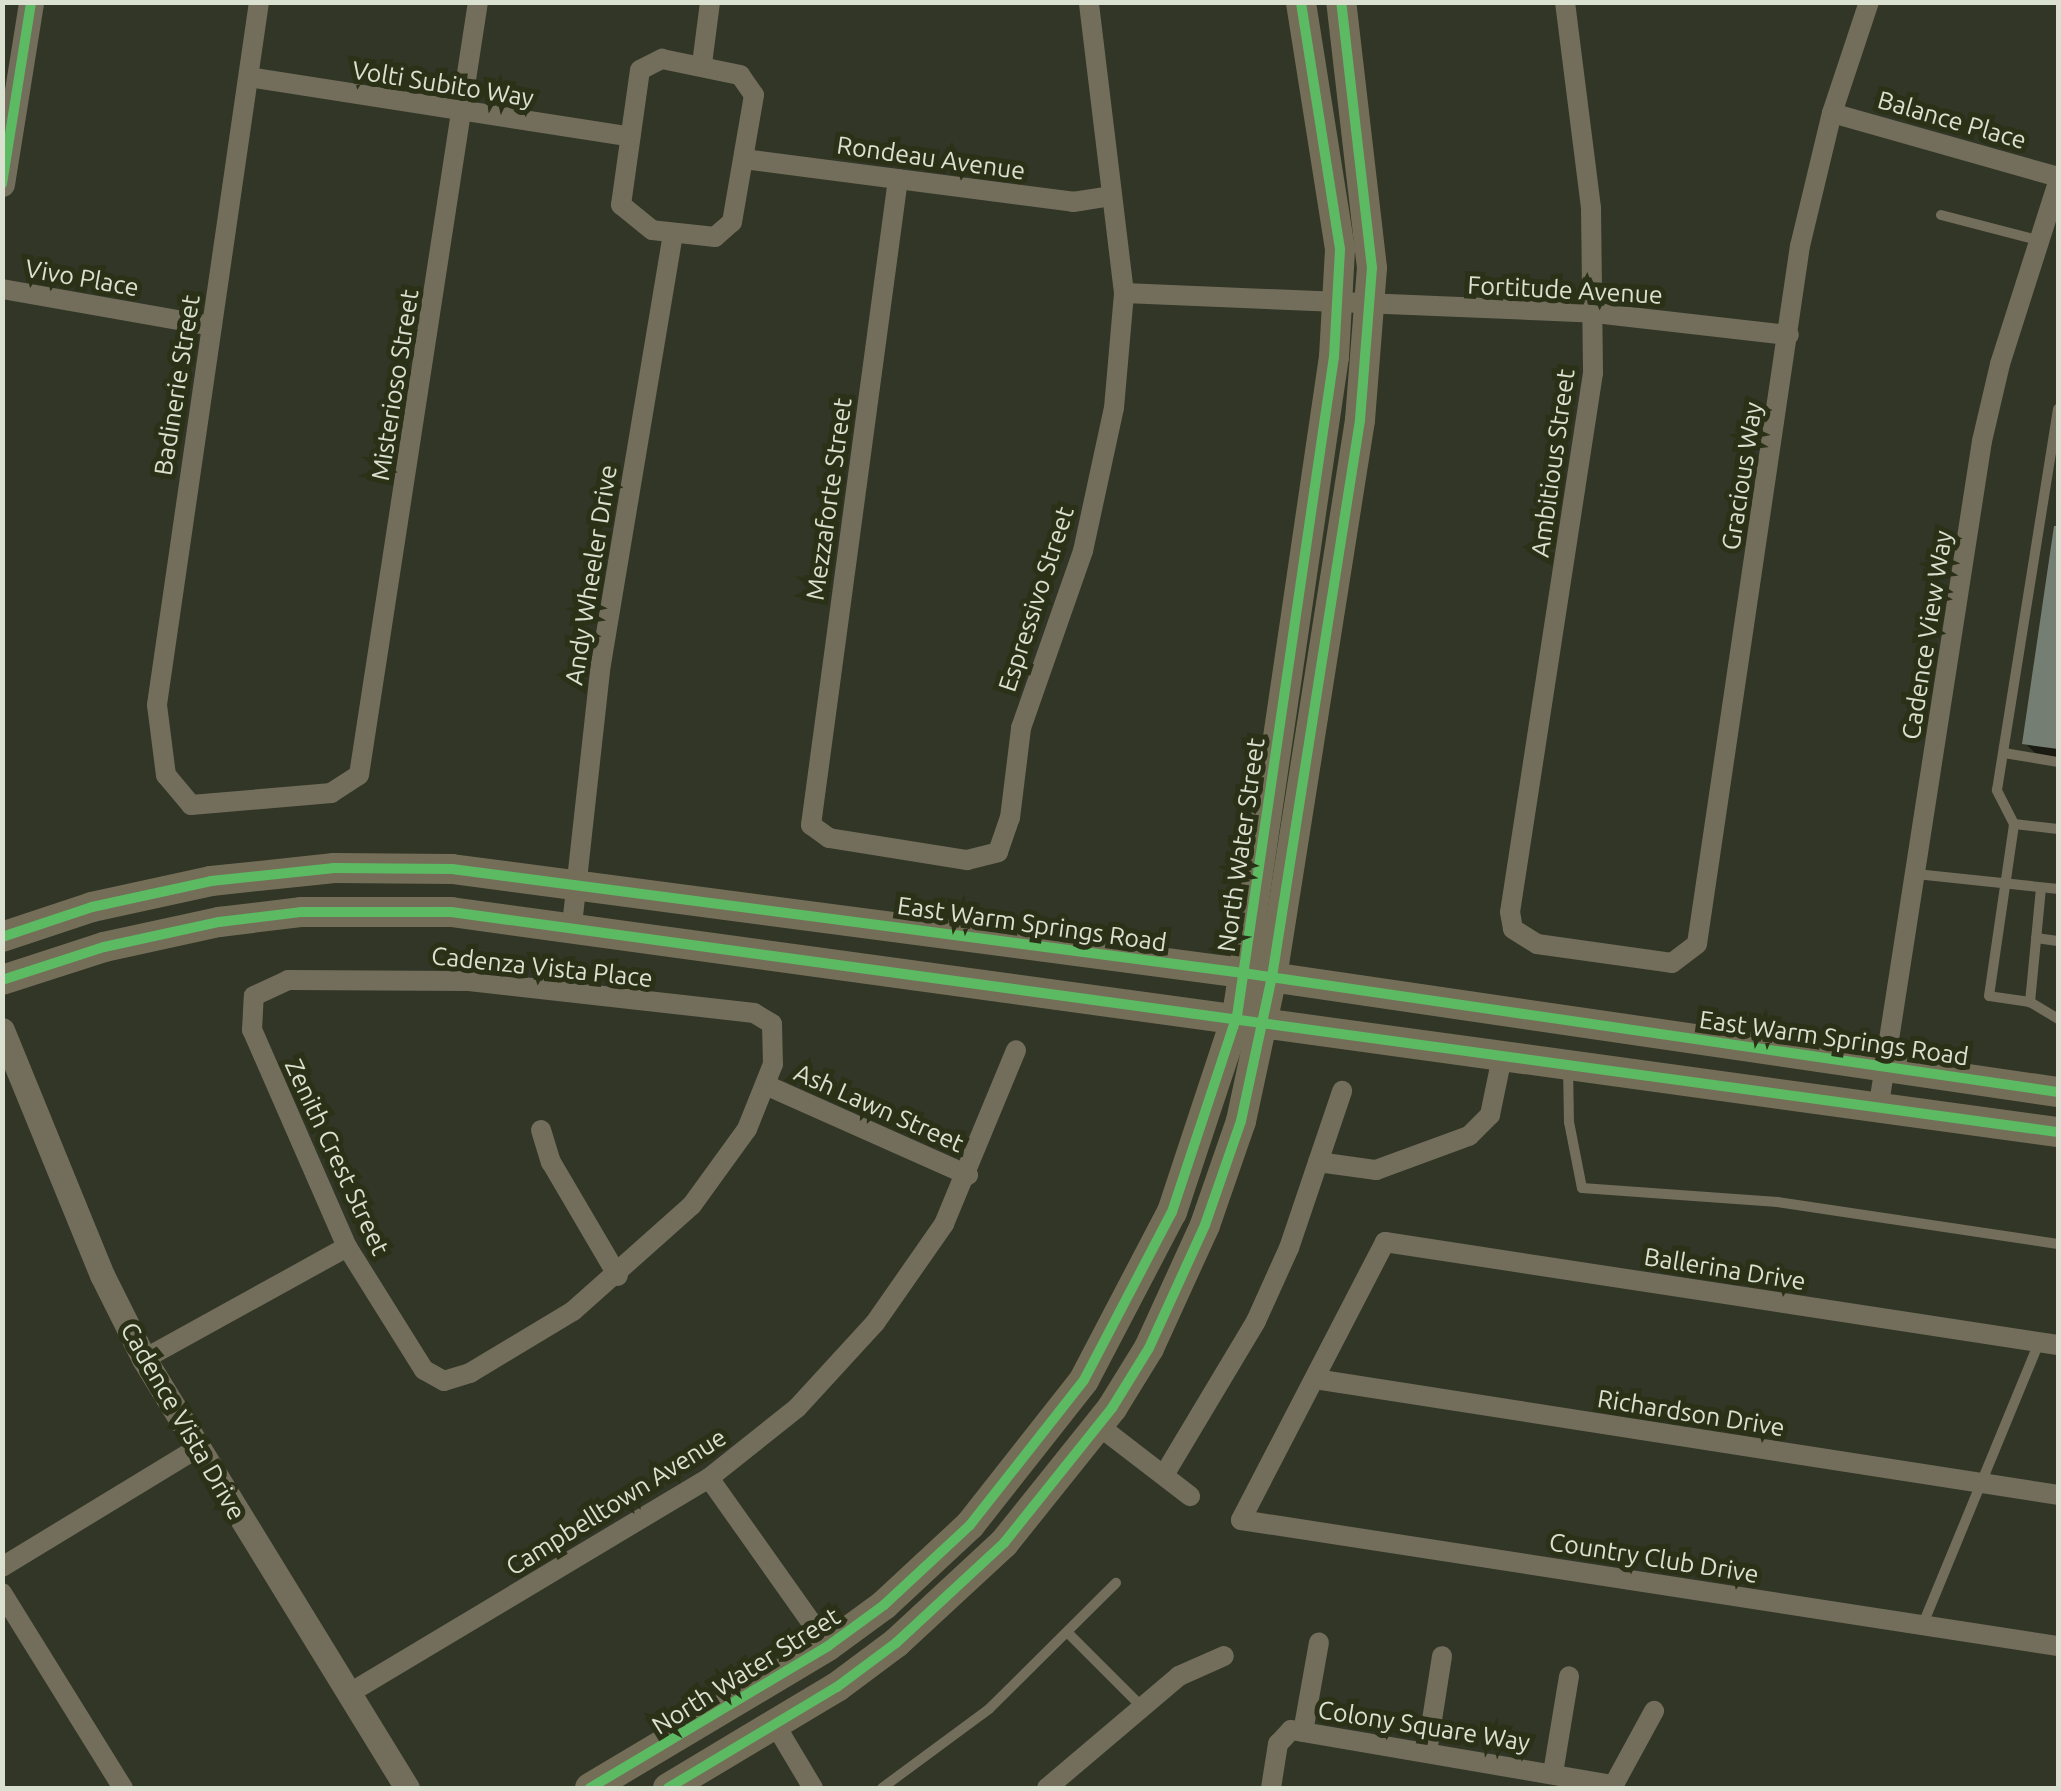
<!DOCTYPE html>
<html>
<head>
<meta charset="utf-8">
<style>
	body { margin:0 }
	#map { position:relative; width:2061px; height:1791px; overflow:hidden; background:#313626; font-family:Ubuntu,sans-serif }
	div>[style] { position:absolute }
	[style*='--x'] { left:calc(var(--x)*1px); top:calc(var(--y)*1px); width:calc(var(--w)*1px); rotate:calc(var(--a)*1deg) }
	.shadow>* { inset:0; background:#0007 }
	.building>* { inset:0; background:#757e72 }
	.service>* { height:10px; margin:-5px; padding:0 5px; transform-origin:5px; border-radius:5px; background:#736d5b }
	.minor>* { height:20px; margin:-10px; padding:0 10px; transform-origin:10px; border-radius:10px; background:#736d5b }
	.tertiary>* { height:25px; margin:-12.5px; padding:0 12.5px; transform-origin:12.5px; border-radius:12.5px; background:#736d5b }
	.secondary>* { height:30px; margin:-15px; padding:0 15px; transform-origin:15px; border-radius:15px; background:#746e59 }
	.cycleway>* { height:10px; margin:-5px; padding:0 5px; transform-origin:5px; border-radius:5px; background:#5cba63 }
	span { translate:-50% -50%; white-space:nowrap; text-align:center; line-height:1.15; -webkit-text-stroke:10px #2a3116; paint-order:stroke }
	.street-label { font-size:25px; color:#dbe1d0 }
	.frame { position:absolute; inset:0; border:5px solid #dbe1d0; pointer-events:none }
</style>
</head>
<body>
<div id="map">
	<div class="shadow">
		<i style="clip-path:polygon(2056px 528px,2058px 529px,2058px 758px,2037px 755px,2025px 743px)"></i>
	</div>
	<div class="building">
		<i style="clip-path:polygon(2054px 526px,2058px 526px,2058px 749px,2022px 744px)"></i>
	</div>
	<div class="service">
		<i style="--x:1941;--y:215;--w:100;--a:14.5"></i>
		<i style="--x:2004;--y:753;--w:55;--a:9.5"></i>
		<i style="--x:2014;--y:824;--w:44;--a:6.5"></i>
		<i style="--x:1916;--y:874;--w:143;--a:6"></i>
		<i style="--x:2041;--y:888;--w:115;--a:95.5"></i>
		<i style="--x:2030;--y:1002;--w:41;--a:-171.7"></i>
		<i style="--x:1989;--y:996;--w:174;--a:-81.7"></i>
		<i style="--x:2014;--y:824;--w:38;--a:-117"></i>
		<i style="--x:1997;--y:790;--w:386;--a:-80.9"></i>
		<i style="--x:2036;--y:938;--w:22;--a:8"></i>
		<i style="--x:2030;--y:1002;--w:33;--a:31"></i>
		<i style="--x:1568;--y:1066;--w:56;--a:89"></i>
		<i style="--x:1569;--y:1122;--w:67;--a:78.9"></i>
		<i style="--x:1582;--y:1188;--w:196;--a:4.1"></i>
		<i style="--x:1777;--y:1202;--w:284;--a:8.5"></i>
		<i style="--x:1923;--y:1624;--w:305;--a:-67.6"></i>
		<i style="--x:1070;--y:1635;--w:102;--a:45"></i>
		<i style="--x:882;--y:1788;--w:133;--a:-36.4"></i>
		<i style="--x:989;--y:1709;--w:179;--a:-44.8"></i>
	</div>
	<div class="minor">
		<i style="--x:259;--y:2;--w:710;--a:98.26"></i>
		<i style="--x:157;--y:705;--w:71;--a:82.7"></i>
		<i style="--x:166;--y:775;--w:39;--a:50"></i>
		<i style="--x:191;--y:805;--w:141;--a:-4.9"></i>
		<i style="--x:331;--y:793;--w:33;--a:-33"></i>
		<i style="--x:359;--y:775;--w:782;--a:-81.25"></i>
		<i style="--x:1565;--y:2;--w:208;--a:82.8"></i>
		<i style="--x:1591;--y:208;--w:165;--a:89.3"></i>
		<i style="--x:1593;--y:373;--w:545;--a:98.75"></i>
		<i style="--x:1510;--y:912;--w:17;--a:80"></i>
		<i style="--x:1513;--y:929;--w:28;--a:32"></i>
		<i style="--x:1537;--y:944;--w:136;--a:8"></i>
		<i style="--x:1672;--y:963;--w:31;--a:-37"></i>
		<i style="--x:1697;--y:944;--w:706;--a:-81.61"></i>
		<i style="--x:1800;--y:246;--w:137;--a:-76.5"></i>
		<i style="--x:1832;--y:113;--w:117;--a:-71.6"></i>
		<i style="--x:662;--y:59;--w:80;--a:11.6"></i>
		<i style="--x:740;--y:75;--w:24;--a:55"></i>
		<i style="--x:754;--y:95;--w:129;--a:99.8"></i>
		<i style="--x:732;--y:222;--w:23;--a:139"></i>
		<i style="--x:715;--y:237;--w:63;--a:-173.7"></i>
		<i style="--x:652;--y:230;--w:40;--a:-141"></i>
		<i style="--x:621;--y:205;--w:136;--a:-82"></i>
		<i style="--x:640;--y:70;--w:25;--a:-27"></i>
		<i style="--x:702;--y:64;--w:63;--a:-82.6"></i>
		<i style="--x:249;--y:77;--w:386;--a:8.9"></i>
		<i style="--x:1832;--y:113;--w:235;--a:15.8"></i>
		<i style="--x:744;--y:159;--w:332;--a:7.4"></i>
		<i style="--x:1073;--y:202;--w:38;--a:-9"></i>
		<i style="--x:898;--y:179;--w:652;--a:97.67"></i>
		<i style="--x:811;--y:825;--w:22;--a:36"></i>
		<i style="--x:829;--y:838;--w:140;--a:9.1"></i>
		<i style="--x:967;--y:860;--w:32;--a:-14"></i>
		<i style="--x:998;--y:852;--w:36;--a:-71"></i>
		<i style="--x:1010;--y:818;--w:91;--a:-83"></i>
		<i style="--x:1021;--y:728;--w:188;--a:-70.7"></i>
		<i style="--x:1083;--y:551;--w:146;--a:-77.8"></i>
		<i style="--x:1114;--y:408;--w:115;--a:-85"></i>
		<i style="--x:1124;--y:293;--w:293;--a:-96.9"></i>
		<i style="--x:2;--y:289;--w:213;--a:10"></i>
		<i style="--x:1124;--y:293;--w:471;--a:2.4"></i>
		<i style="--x:1595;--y:313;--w:195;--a:6.5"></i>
		<i style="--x:572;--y:925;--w:263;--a:-83.7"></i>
		<i style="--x:601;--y:664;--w:434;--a:-80.5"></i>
		<i style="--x:288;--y:980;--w:181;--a:0.3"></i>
		<i style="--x:469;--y:981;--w:287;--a:6.4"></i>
		<i style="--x:754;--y:1013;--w:21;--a:31"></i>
		<i style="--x:772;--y:1024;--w:40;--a:88.6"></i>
		<i style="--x:773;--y:1064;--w:70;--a:111.8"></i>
		<i style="--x:747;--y:1129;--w:94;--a:125.9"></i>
		<i style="--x:692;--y:1205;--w:159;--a:138.3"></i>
		<i style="--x:573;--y:1311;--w:120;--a:149"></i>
		<i style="--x:470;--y:1373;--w:27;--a:163"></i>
		<i style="--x:444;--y:1381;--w:23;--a:-151"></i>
		<i style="--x:424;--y:1370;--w:145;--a:-122"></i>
		<i style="--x:347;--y:1247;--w:237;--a:-113.6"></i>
		<i style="--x:252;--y:1030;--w:34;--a:-87"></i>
		<i style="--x:254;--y:996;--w:38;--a:-25"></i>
		<i style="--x:768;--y:1086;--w:219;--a:24"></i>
		<i style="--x:1879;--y:1104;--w:671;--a:-81.17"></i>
		<i style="--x:1982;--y:441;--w:79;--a:-76.8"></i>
		<i style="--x:2000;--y:364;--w:191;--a:-72.3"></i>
		<i style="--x:541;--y:1130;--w:34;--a:73"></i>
		<i style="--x:551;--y:1162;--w:132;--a:59.6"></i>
		<i style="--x:1318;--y:1162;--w:59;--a:7.9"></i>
		<i style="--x:1376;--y:1170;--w:99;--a:-20.1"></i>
		<i style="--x:1469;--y:1136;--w:30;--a:-45"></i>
		<i style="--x:1490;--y:1115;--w:64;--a:-78.3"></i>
		<i style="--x:2058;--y:1345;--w:681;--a:-171.3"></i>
		<i style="--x:1385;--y:1242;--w:313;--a:117.4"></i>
		<i style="--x:1241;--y:1520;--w:827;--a:8.77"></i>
		<i style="--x:144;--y:1359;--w:232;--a:-28.9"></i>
		<i style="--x:1315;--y:1379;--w:752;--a:8.87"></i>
		<i style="--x:1099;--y:1426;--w:115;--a:37.6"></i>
		<i style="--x:1164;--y:1475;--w:179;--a:-59.1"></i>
		<i style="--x:1256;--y:1321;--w:80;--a:-65.7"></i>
		<i style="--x:1289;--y:1248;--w:166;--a:-71.3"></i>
		<i style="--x:709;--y:1478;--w:206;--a:54.7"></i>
		<i style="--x:2;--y:1567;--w:227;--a:-31.3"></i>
		<i style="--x:2;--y:1593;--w:229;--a:58.2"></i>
		<i style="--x:348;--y:1694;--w:421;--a:-30.9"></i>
		<i style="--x:709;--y:1478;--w:112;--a:-38.5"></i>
		<i style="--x:797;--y:1408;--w:115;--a:-47.5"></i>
		<i style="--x:875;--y:1323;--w:121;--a:-55.1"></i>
		<i style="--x:944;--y:1224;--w:188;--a:-67.5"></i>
		<i style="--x:776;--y:1726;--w:72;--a:59.2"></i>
		<i style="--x:1303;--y:1732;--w:91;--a:-79.9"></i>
		<i style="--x:1427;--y:1752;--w:97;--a:-81.1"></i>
		<i style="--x:1553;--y:1773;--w:98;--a:-80.6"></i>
		<i style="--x:1047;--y:1788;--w:173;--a:-40.3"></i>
		<i style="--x:1179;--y:1676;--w:49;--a:-24"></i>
		<i style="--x:1271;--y:1788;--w:45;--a:-81"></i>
		<i style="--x:1278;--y:1744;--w:19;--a:-47"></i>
		<i style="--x:1291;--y:1730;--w:328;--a:9.7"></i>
		<i style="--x:1612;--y:1788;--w:88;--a:-61.4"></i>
	</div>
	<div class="tertiary">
		<i style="--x:2;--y:184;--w:184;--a:-80.9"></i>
		<i style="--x:2;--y:1030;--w:265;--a:67.8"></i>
		<i style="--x:102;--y:1275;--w:94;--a:63.4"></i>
		<i style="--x:144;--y:1359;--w:503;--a:58.49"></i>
	</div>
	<div class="secondary">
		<i style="--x:2;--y:937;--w:95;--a:-18.4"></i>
		<i style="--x:92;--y:907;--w:122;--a:-12.3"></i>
		<i style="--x:211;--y:881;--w:124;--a:-6"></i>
		<i style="--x:334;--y:868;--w:118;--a:0.5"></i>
		<i style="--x:452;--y:869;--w:798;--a:7.49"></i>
		<i style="--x:1243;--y:973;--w:824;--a:8.31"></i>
		<i style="--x:2;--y:980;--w:107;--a:-17.9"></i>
		<i style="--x:104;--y:947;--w:118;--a:-12.3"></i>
		<i style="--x:219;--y:922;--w:84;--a:-6.9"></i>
		<i style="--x:302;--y:912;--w:149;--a:0"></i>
		<i style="--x:451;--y:912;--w:1622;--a:7.8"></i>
		<i style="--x:590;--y:1788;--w:277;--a:-30.8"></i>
		<i style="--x:828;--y:1646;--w:69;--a:-36.2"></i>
		<i style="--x:884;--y:1605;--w:117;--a:-42.9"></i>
		<i style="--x:970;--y:1525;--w:184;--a:-51.8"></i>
		<i style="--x:1084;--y:1380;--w:190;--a:-62.4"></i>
		<i style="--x:1172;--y:1212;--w:206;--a:-71.7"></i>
		<i style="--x:1237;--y:1016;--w:666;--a:-81.63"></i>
		<i style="--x:1334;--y:357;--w:108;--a:-86.8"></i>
		<i style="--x:1340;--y:249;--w:250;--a:-99"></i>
		<i style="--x:668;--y:1788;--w:197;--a:-30.9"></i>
		<i style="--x:837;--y:1687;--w:74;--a:-36.7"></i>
		<i style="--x:896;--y:1643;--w:147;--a:-42.8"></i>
		<i style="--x:1004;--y:1543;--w:173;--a:-51.3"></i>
		<i style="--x:1112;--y:1408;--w:70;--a:-58.3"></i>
		<i style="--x:1149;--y:1348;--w:135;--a:-65.5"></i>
		<i style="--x:1205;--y:1225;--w:110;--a:-70.9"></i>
		<i style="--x:1241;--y:1121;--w:147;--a:-77.9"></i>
		<i style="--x:1272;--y:977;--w:564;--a:-81.02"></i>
		<i style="--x:1360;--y:420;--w:152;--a:-85.5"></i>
		<i style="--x:1372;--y:268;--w:268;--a:-96.6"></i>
	</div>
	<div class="cycleway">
		<i style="--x:2;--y:184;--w:184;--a:-80.9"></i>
		<i style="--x:2;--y:937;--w:95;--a:-18.4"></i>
		<i style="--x:92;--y:907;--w:122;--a:-12.3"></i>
		<i style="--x:211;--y:881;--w:124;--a:-6"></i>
		<i style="--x:334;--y:868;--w:118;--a:0.5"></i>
		<i style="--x:452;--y:869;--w:798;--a:7.49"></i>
		<i style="--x:1243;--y:973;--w:824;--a:8.31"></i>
		<i style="--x:2;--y:980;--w:107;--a:-17.9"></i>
		<i style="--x:104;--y:947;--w:118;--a:-12.3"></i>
		<i style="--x:219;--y:922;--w:84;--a:-6.9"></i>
		<i style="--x:302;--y:912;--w:149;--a:0"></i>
		<i style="--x:451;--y:912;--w:1622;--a:7.8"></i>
		<i style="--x:590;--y:1788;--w:277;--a:-30.8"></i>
		<i style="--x:828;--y:1646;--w:69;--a:-36.2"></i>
		<i style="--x:884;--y:1605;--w:117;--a:-42.9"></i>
		<i style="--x:970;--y:1525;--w:184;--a:-51.8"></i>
		<i style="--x:1084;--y:1380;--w:190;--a:-62.4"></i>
		<i style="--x:1172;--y:1212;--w:206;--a:-71.7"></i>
		<i style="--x:1237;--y:1016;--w:666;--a:-81.63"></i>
		<i style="--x:1334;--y:357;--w:108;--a:-86.8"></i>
		<i style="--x:1340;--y:249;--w:250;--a:-99"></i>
		<i style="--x:668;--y:1788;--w:197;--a:-30.9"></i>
		<i style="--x:837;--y:1687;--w:74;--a:-36.7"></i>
		<i style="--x:896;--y:1643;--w:147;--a:-42.8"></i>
		<i style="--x:1004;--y:1543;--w:173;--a:-51.3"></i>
		<i style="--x:1112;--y:1408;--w:70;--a:-58.3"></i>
		<i style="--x:1149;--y:1348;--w:135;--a:-65.5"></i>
		<i style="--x:1205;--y:1225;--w:110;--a:-70.9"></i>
		<i style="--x:1241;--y:1121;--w:147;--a:-77.9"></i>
		<i style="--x:1272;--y:977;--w:564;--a:-81.02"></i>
		<i style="--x:1360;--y:420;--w:152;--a:-85.5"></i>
		<i style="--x:1372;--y:268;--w:268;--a:-96.6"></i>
	</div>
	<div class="street-label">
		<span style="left:443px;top:84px;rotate:9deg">Volti Subito Way</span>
		<span style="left:1952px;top:120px;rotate:16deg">Balance Place</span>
		<span style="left:931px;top:158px;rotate:8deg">Rondeau Avenue</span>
		<span style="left:82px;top:278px;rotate:10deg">Vivo Place</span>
		<span style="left:1565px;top:290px;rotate:3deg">Fortitude Avenue</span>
		<span style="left:177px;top:385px;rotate:-81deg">Badinerie Street</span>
		<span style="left:395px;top:385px;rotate:-81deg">Misterioso Street</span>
		<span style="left:1553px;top:463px;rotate:-82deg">Ambitious Street</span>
		<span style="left:1742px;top:476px;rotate:-81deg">Gracious Way</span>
		<span style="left:829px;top:499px;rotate:-82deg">Mezzaforte Street</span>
		<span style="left:591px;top:575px;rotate:-81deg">Andy Wheeler Drive</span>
		<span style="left:1036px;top:599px;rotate:-72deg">Espressivo Street</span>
		<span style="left:1927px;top:635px;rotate:-81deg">Cadence View Way</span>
		<span style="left:1241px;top:845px;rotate:-82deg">North Water Street</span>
		<span style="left:1032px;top:924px;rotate:8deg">East Warm Springs Road</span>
		<span style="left:542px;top:967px;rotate:6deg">Cadenza Vista Place</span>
		<span style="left:1834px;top:1038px;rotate:8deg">East Warm Springs Road</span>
		<span style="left:879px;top:1108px;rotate:24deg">Ash Lawn Street</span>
		<span style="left:337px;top:1157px;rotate:65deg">Zenith Crest Street</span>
		<span style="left:1725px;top:1269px;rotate:9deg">Ballerina Drive</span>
		<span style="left:1691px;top:1413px;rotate:9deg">Richardson Drive</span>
		<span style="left:183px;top:1421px;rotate:60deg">Cadence Vista Drive</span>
		<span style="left:616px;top:1502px;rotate:-32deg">Campbelltown Avenue</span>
		<span style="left:1654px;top:1558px;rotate:9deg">Country Club Drive</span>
		<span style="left:746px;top:1671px;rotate:-32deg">North Water Street</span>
		<span style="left:1424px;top:1726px;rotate:9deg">Colony Square Way</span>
	</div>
	<div class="frame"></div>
</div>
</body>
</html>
